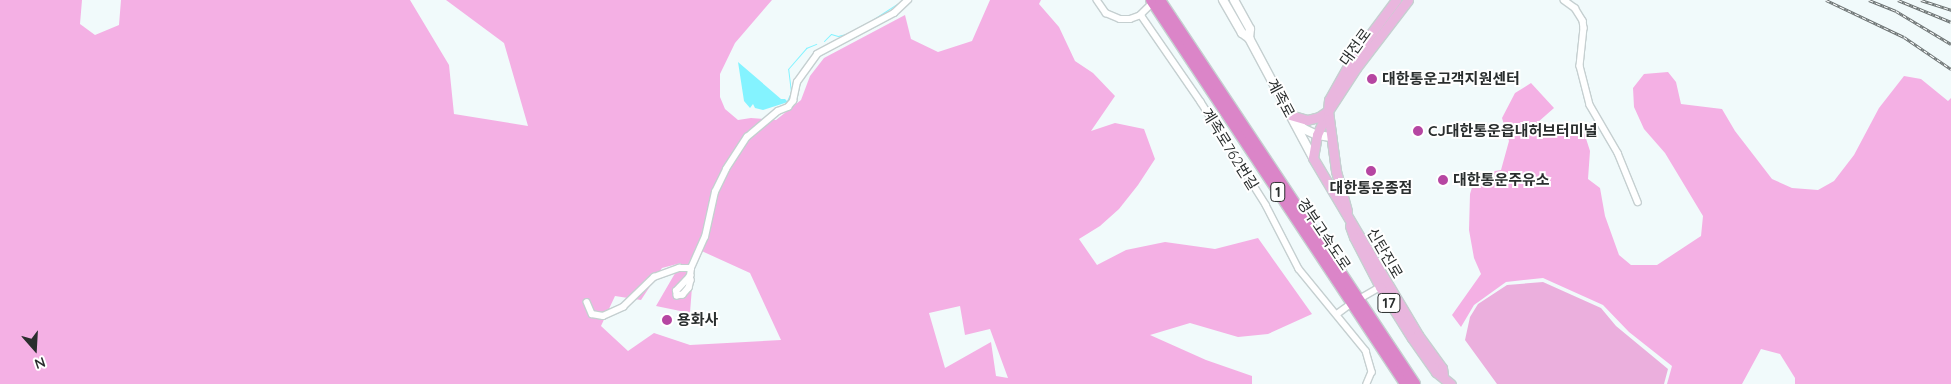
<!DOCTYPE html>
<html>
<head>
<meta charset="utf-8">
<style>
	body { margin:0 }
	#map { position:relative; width:1951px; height:384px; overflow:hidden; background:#f1fafb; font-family:Quicksand,"Noto Sans KR",sans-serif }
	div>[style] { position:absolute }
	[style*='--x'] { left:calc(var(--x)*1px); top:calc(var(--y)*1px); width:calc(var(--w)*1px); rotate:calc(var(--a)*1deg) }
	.green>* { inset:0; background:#ebafdd }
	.forest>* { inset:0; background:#f4b0e4 }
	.water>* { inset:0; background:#84f3ff }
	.stream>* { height:1px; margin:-0.5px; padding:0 0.5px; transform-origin:0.5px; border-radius:0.5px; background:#84f3ff }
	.roads { filter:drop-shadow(1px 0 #c5cfd0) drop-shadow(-1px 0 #c5cfd0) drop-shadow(0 1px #c5cfd0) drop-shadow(0 -1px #c5cfd0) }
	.street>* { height:5.5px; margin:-2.75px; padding:0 2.75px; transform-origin:2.75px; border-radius:2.75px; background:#fff }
	.secondary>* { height:8px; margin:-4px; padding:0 4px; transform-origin:4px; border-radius:4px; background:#fff }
	.primary>* { height:9px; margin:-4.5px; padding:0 4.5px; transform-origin:4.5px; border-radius:4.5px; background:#e9b6de }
	.highway>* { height:10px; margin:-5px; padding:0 5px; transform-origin:5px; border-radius:5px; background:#db85c8 }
	.rail>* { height:3px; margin-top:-1.5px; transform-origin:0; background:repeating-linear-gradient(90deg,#fff 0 4px,#6a7070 0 8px); box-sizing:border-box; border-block:1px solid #6a7070 }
	.dots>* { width:14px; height:14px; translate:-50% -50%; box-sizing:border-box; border:2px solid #fff; border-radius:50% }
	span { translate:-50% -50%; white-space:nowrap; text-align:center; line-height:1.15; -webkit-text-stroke:4px #fff; paint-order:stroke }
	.shield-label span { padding:1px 4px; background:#fff; border:1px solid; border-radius:4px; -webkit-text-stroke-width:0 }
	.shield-label { font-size:14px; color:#2a2e2e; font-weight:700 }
	.street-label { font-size:15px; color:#2a2e2e }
	.poi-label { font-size:15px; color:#2a2e2e; font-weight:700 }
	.left { translate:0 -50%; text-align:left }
	.north { position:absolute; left:10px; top:324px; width:50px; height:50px; -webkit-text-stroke:4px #fff; paint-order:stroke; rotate:161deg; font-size:14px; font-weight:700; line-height:20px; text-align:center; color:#2a2e2e }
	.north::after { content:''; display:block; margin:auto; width:18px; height:22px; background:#2a2e2e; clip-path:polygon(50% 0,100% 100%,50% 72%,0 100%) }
</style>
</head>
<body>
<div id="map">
	<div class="green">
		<i style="clip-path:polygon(1543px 282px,1601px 308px,1616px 326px,1668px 369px,1664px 384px,1497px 384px,1465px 340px,1470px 317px,1478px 304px,1507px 285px)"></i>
	</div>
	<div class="forest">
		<i style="clip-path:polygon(evenodd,0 0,82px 0,80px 24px,95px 35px,119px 25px,121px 0,410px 0,449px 65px,454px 114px,528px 126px,504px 43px,446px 0,772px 0,735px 43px,720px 74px,720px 97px,725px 109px,738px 120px,751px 118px,776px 120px,801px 100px,810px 76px,824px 58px,905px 15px,911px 39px,938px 52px,972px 41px,990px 0,1041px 0,1039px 4px,1059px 27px,1075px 61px,1093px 73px,1115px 96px,1091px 131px,1115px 123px,1144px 129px,1155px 159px,1138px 185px,1119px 209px,1100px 226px,1079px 239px,1097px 265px,1126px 250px,1165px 242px,1215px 249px,1258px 238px,1312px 314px,1268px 334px,1238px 337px,1190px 323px,1150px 335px,1206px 360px,1252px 376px,1252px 384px,0 384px,0 0,695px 248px,750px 273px,781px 340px,690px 345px,654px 333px,628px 351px,601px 326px,615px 296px,641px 300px,662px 268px,681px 263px,656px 306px,690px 313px,695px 248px,0 0,960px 306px,965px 335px,990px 329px,1008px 378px,996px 376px,991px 342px,945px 368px,929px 313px,960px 306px)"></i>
		<i style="clip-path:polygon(1668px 72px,1676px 82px,1681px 104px,1722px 109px,1735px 131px,1772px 179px,1792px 188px,1818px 190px,1834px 181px,1854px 155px,1879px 108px,1904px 76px,1921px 79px,1948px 101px,1951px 98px,1951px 384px,1795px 384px,1795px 378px,1780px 354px,1761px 349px,1742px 384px,1667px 384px,1672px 366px,1629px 332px,1603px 305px,1543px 278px,1506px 282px,1474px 305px,1461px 327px,1452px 315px,1481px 274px,1474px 258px,1469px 230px,1470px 194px,1476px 174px,1501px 170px,1509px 141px,1502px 118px,1515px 93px,1531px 83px,1554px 108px,1529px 130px,1546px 137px,1582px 126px,1590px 151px,1588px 179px,1600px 188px,1605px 216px,1619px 255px,1631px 265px,1657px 265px,1701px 236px,1703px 216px,1665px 153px,1644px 129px,1634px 107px,1633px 88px,1644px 74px)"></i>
	</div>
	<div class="water">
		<i style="clip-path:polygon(738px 62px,781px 99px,785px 99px,788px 102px,763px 110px,755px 108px,753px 104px,750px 108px,744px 101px)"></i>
	</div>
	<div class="stream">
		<i style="--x:824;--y:41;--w:10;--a:-45"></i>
		<i style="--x:831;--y:34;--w:7;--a:16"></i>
		<i style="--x:838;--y:36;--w:11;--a:-15"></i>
		<i style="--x:849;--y:33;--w:16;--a:-27"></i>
		<i style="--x:863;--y:26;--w:48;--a:-33"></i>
		<i style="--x:787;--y:101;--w:10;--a:-66"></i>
		<i style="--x:791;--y:92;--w:23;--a:-97"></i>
		<i style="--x:788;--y:69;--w:28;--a:-49"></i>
		<i style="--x:806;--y:48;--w:11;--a:-22"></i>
	</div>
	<div class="roads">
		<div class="street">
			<i style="--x:1097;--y:0;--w:16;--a:55"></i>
			<i style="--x:1106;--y:13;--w:15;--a:23"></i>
			<i style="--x:1120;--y:19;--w:10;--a:0"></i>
			<i style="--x:1130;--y:19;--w:12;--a:-20"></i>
			<i style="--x:1564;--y:0;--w:14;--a:36"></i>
			<i style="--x:1575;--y:8;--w:15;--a:58"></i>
			<i style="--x:1583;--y:21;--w:7;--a:82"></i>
			<i style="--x:1584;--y:28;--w:38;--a:96"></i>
			<i style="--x:1580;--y:66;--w:40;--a:75.6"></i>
			<i style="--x:1590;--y:105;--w:56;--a:59.7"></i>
			<i style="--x:1618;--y:153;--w:53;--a:67.8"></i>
			<i style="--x:1152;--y:4;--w:16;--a:135"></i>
			<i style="--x:1141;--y:15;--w:106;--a:55.4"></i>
			<i style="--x:1201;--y:102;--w:122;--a:57.7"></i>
			<i style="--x:1266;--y:205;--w:72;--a:62.7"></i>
			<i style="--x:1299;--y:269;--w:106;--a:50.7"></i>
			<i style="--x:1366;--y:351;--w:22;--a:74"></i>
			<i style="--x:1372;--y:372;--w:13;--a:113"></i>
			<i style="--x:690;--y:276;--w:4;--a:76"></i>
			<i style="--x:691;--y:280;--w:8;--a:104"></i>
			<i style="--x:689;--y:288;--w:9;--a:131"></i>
			<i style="--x:683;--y:295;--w:6;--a:171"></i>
			<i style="--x:677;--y:296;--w:5;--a:-101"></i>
			<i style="--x:676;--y:291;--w:21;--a:-47"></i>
			<i style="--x:690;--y:276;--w:8;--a:-83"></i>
			<i style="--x:1363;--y:297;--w:20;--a:-30"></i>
			<i style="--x:587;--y:302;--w:13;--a:67"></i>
			<i style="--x:592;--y:314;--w:11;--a:10"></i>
			<i style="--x:603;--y:316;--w:22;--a:-24"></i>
			<i style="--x:623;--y:307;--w:43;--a:-44.1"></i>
			<i style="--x:654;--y:277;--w:27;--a:-20"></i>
			<i style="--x:679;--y:268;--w:12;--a:0"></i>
			<i style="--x:691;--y:268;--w:34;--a:-66"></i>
			<i style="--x:705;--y:237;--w:46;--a:-77.5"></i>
			<i style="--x:715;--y:192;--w:25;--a:-64"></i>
			<i style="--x:726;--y:169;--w:38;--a:-57"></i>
			<i style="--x:747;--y:137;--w:40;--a:-40"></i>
			<i style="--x:778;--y:111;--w:11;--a:-22"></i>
			<i style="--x:788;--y:107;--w:8;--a:-50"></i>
			<i style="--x:793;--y:101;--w:19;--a:-78"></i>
			<i style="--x:797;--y:82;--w:34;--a:-54"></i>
			<i style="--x:817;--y:54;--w:87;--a:-28"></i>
			<i style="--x:894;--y:13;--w:19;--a:-43"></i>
			<i style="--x:1337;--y:314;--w:14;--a:-36"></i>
		</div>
		<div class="secondary">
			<i style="--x:1223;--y:0;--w:38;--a:60"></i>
			<i style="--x:1242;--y:33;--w:9;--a:36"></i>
			<i style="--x:1249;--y:38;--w:136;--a:61.9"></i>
			<i style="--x:1234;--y:0;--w:33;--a:61"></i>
			<i style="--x:1250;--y:29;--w:9;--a:96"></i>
			<i style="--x:1297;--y:122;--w:10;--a:45"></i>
			<i style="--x:1304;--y:129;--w:14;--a:25"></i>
			<i style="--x:1317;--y:135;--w:14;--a:8"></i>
		</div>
		<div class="primary">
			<i style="--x:1408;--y:0;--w:86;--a:127.4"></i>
			<i style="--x:1356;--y:68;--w:51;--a:123.1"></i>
			<i style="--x:1328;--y:111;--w:26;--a:115"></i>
			<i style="--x:1317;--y:135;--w:23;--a:100"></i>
			<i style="--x:1313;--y:158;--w:206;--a:59.3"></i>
			<i style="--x:1418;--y:335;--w:41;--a:54"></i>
			<i style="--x:1442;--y:368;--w:7;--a:82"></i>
			<i style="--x:1290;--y:115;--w:18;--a:16"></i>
			<i style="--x:1307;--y:120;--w:12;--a:-14"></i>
			<i style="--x:1319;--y:117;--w:11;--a:-34"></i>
			<i style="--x:1347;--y:211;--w:41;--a:-105.4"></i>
			<i style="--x:1336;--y:171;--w:61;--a:-97.6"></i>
			<i style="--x:1328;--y:111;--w:11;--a:-85"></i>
			<i style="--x:1329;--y:100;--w:47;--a:-60.7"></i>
			<i style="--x:1352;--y:59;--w:74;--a:-53.3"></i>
			<i style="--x:1350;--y:226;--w:12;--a:70"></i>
			<i style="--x:1354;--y:237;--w:56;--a:62.5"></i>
			<i style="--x:1380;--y:287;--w:60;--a:57.9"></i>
			<i style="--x:1412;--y:338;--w:42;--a:54.8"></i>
			<i style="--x:1436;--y:372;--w:19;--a:39"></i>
		</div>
		<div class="highway">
			<i style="--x:1151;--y:0;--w:460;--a:56.5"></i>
			<i style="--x:1160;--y:0;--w:461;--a:56.4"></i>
		</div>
	</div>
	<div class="rail">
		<i style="--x:1826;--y:0;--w:86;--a:25.4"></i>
		<i style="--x:1904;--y:37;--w:57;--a:34.2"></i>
		<i style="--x:1869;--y:0;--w:29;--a:22"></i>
		<i style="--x:1896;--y:11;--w:64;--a:31"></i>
		<i style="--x:1898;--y:0;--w:57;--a:22.5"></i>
		<i style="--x:1921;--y:0;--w:32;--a:18"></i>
	</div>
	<div class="dots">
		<i style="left:1372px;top:79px;background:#b646a2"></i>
		<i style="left:1418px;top:131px;background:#b646a2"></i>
		<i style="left:1371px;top:171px;background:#b646a2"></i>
		<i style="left:1443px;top:180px;background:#b646a2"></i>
		<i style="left:667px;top:320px;background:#b646a2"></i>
	</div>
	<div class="shield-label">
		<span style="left:1278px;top:192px">1</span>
		<span style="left:1389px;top:303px">17</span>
	</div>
	<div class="street-label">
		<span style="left:1355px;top:47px;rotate:-54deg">대전로</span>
		<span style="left:1281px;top:98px;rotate:62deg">계족로</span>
		<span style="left:1230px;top:149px;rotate:58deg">계족로762번길</span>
		<span style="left:1324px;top:234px;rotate:56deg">경부고속도로</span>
		<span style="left:1385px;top:253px;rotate:60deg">신탄진로</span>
	</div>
	<div class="poi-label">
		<span class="left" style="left:1382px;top:79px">대한통운고객지원센터</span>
		<span class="left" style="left:1428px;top:131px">CJ대한통운읍내허브터미널</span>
		<span class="left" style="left:1453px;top:180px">대한통운주유소</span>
		<span style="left:1371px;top:188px">대한통운종점</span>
		<span class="left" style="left:677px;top:320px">용화사</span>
	</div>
	<div class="north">N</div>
</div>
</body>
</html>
